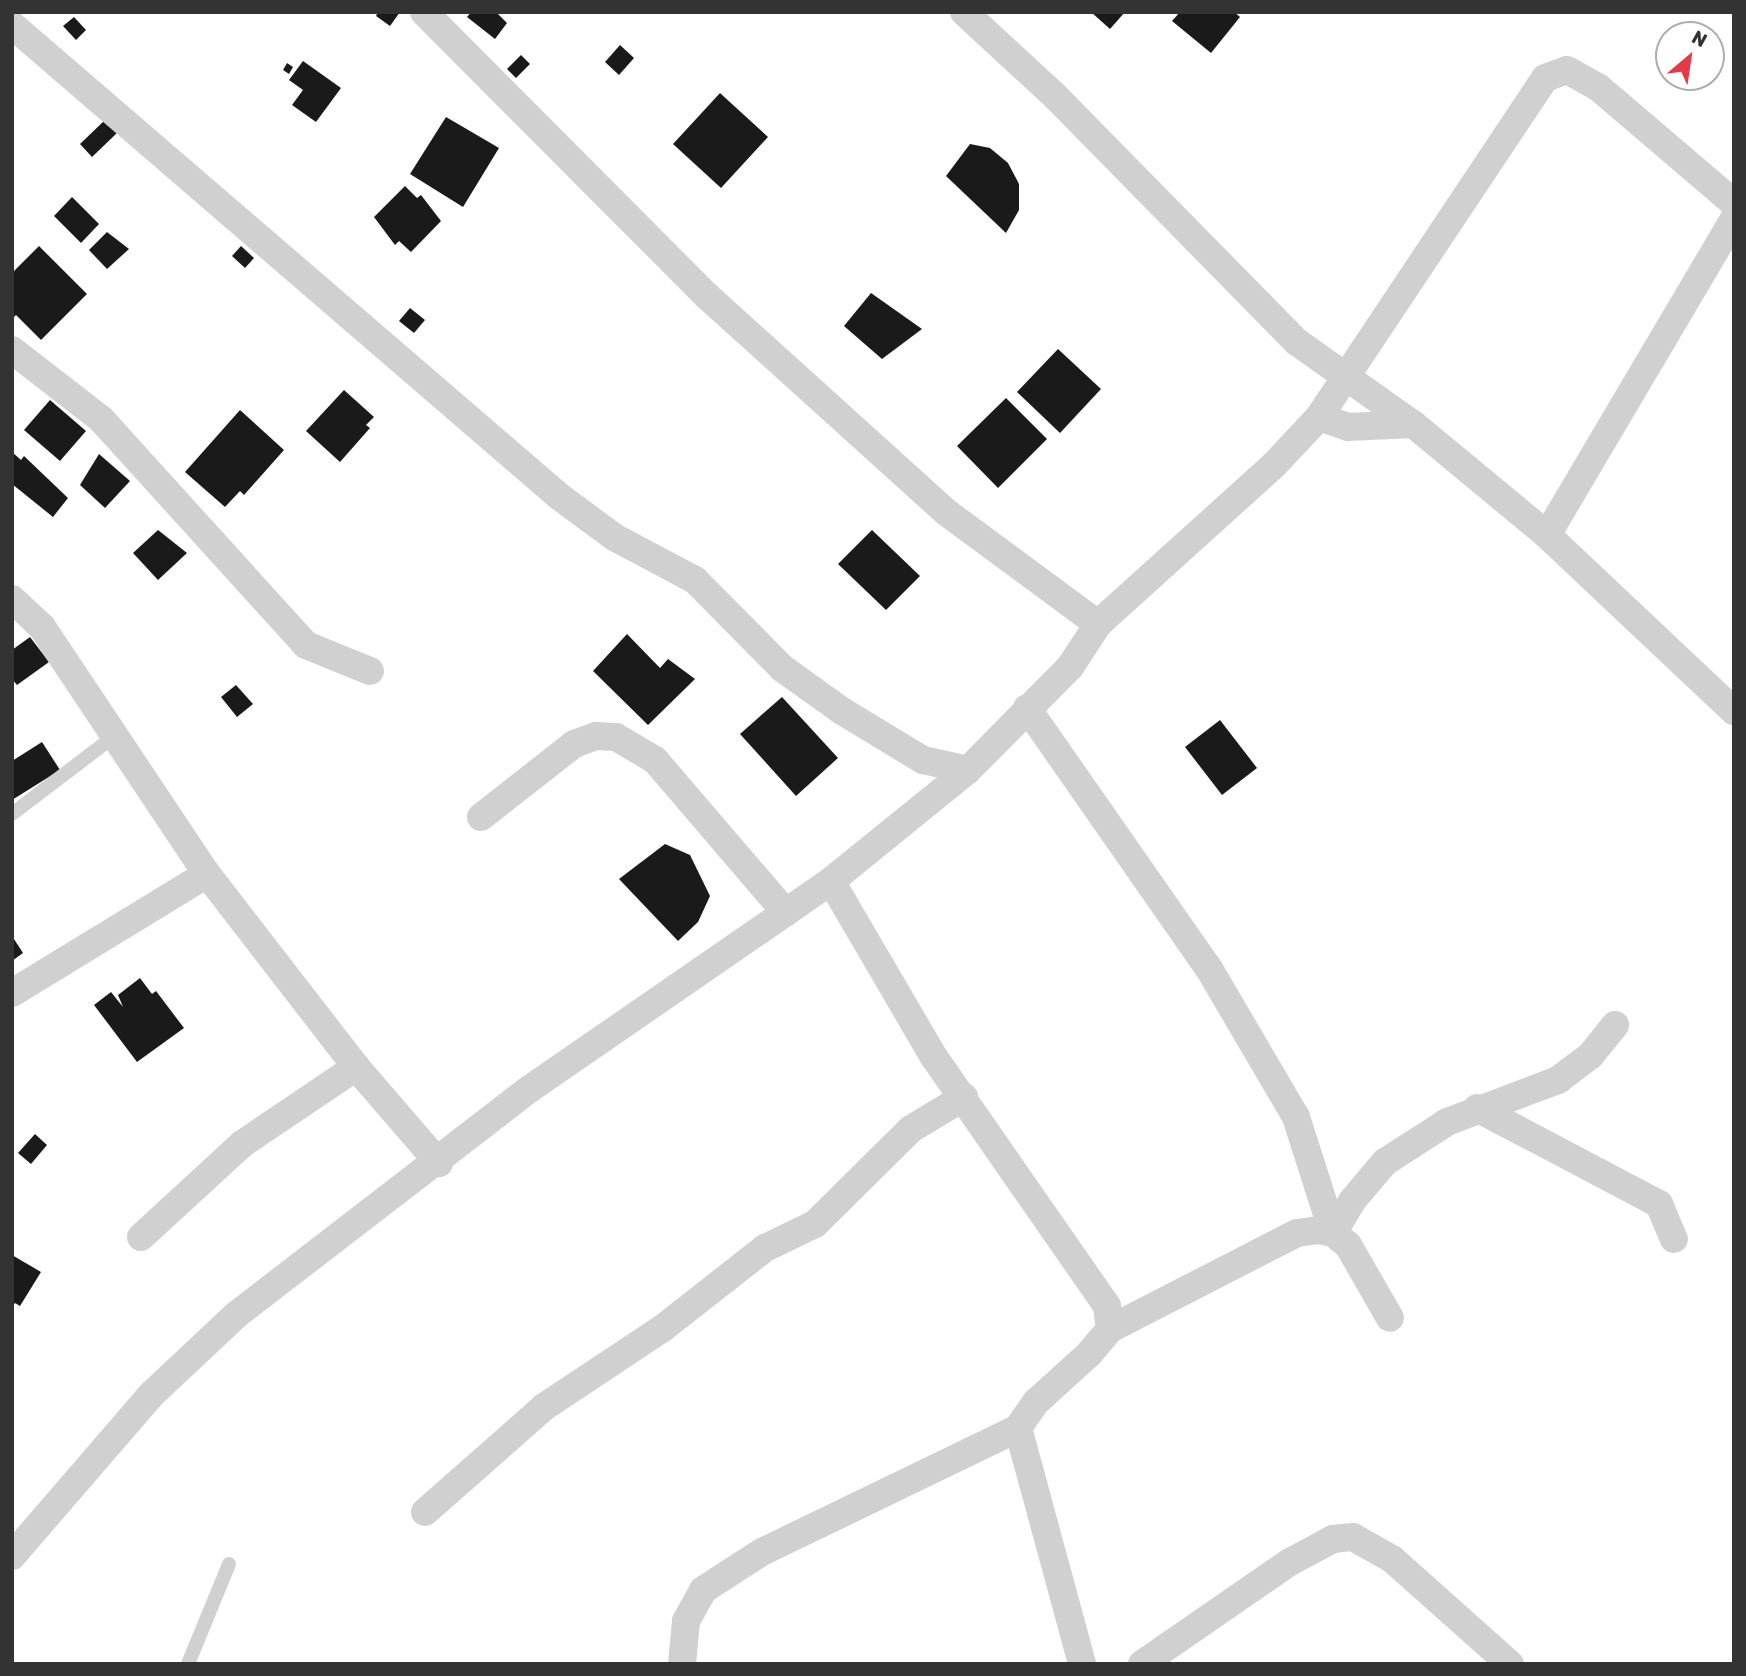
<!DOCTYPE html>
<html>
<head>
<meta charset="utf-8">
<style>
	body { margin:0 }
	#map { position:relative; width:1746px; height:1676px; overflow:hidden; background:#fff; font-family:Rubik,sans-serif }
	div>[style] { position:absolute }
	[style*='--x'] { left:calc(var(--x)*1px); top:calc(var(--y)*1px); width:calc(var(--w)*1px); rotate:calc(var(--a)*1deg) }
	.building>* { inset:0; background:#1a1a1a }
	.lane>* { height:14px; margin:-7px; padding:0 7px; transform-origin:7px; border-radius:7px; background:#d0d0d0 }
	.street>* { height:28px; margin:-14px; padding:0 14px; transform-origin:14px; border-radius:14px; background:#d0d0d0 }
	span { translate:-50% -50%; white-space:nowrap; text-align:center; line-height:1.15; -webkit-text-stroke:7px #fff; paint-order:stroke }
	.frame { position:absolute; inset:0; border:14px solid #333; pointer-events:none }
	.north { position:absolute; left:1655px; top:21px; width:70px; height:70px; box-sizing:border-box; background:#fff; border:2px solid #adadad; border-radius:50%; rotate:29deg; font-size:19px; font-weight:700; line-height:28px; text-align:center; color:#333 }
	.north::after { content:''; display:block; margin:auto; width:24px; height:32px; background:#e63946; clip-path:polygon(50% 0,100% 100%,50% 72%,0 100%) }
</style>
</head>
<body>
<div id="map">
	<div class="building">
		<i style="clip-path:polygon(378px 12px,400px 12px,390px 26px,376px 16px)"></i>
		<i style="clip-path:polygon(471px 12px,496px 12px,507px 23px,495px 39px,467px 17px)"></i>
		<i style="clip-path:polygon(1091px 12px,1125px 12px,1110px 29px)"></i>
		<i style="clip-path:polygon(1180px 12px,1234px 12px,1240px 17px,1211px 53px,1172px 21px)"></i>
		<i style="clip-path:polygon(74px 17px,86px 30px,76px 40px,63px 26px)"></i>
		<i style="clip-path:polygon(620px 45px,634px 58px,619px 75px,605px 62px)"></i>
		<i style="clip-path:polygon(521px 55px,530px 64px,516px 78px,507px 69px)"></i>
		<i style="clip-path:polygon(303px 61px,341px 88px,316px 122px,292px 105px,303px 90px,289px 80px)"></i>
		<i style="clip-path:polygon(287px 63px,293px 67px,289px 74px,283px 70px)"></i>
		<i style="clip-path:polygon(720px 93px,768px 137px,721px 188px,673px 144px)"></i>
		<i style="clip-path:polygon(446px 117px,499px 148px,463px 207px,410px 174px)"></i>
		<i style="clip-path:polygon(105px 120px,117px 133px,92px 157px,80px 144px)"></i>
		<i style="clip-path:polygon(970px 144px,990px 148px,1008px 163px,1019px 184px,1019px 210px,1006px 233px,946px 176px)"></i>
		<i style="clip-path:polygon(405px 186px,417px 198px,421px 195px,441px 221px,411px 252px,399px 241px,395px 245px,374px 217px)"></i>
		<i style="clip-path:polygon(72px 197px,99px 224px,81px 243px,54px 216px)"></i>
		<i style="clip-path:polygon(107px 232px,129px 249px,107px 269px,89px 250px)"></i>
		<i style="clip-path:polygon(39px 246px,87px 294px,41px 340px,16px 315px,12px 319px,12px 273px)"></i>
		<i style="clip-path:polygon(241px 246px,254px 258px,245px 268px,232px 256px)"></i>
		<i style="clip-path:polygon(871px 293px,922px 329px,882px 359px,844px 326px)"></i>
		<i style="clip-path:polygon(410px 308px,425px 320px,414px 333px,399px 321px)"></i>
		<i style="clip-path:polygon(1058px 349px,1101px 389px,1060px 433px,1017px 392px)"></i>
		<i style="clip-path:polygon(344px 390px,374px 417px,366px 425px,370px 428px,340px 462px,306px 431px)"></i>
		<i style="clip-path:polygon(1006px 398px,1047px 439px,998px 488px,957px 446px)"></i>
		<i style="clip-path:polygon(50px 400px,86px 431px,60px 461px,24px 430px)"></i>
		<i style="clip-path:polygon(240px 410px,284px 450px,244px 495px,240px 491px,225px 507px,185px 472px)"></i>
		<i style="clip-path:polygon(12px 452px,21px 460px,24px 456px,68px 498px,53px 517px,12px 484px)"></i>
		<i style="clip-path:polygon(99px 454px,130px 481px,105px 508px,80px 485px)"></i>
		<i style="clip-path:polygon(158px 530px,187px 553px,158px 580px,133px 553px)"></i>
		<i style="clip-path:polygon(872px 530px,920px 576px,886px 610px,838px 564px)"></i>
		<i style="clip-path:polygon(627px 634px,660px 668px,668px 659px,695px 679px,648px 725px,593px 671px)"></i>
		<i style="clip-path:polygon(30px 637px,49px 662px,17px 685px,12px 679px,12px 650px)"></i>
		<i style="clip-path:polygon(236px 685px,253px 704px,237px 717px,221px 697px)"></i>
		<i style="clip-path:polygon(782px 697px,838px 758px,796px 796px,740px 734px)"></i>
		<i style="clip-path:polygon(1220px 720px,1257px 768px,1222px 795px,1185px 747px)"></i>
		<i style="clip-path:polygon(42px 742px,60px 770px,12px 800px,12px 761px)"></i>
		<i style="clip-path:polygon(665px 844px,690px 855px,710px 896px,698px 922px,678px 941px,619px 879px)"></i>
		<i style="clip-path:polygon(12px 936px,23px 953px,12px 961px)"></i>
		<i style="clip-path:polygon(140px 978px,152px 994px,156px 991px,184px 1028px,137px 1062px,94px 1005px,111px 992px,123px 1007px,118px 995px)"></i>
		<i style="clip-path:polygon(35px 1134px,47px 1145px,31px 1164px,18px 1153px)"></i>
		<i style="clip-path:polygon(12px 1255px,41px 1272px,20px 1306px,15px 1303px,12px 1308px)"></i>
	</div>
	<div class="lane">
		<i style="--x:12;--y:814;--w:132;--a:-37.3"></i>
		<i style="--x:188;--y:1664;--w:108;--a:-67.7"></i>
	</div>
	<div class="street">
		<i style="--x:424;--y:12;--w:401;--a:45.1"></i>
		<i style="--x:707;--y:296;--w:322;--a:42.1"></i>
		<i style="--x:946;--y:512;--w:189;--a:36.4"></i>
		<i style="--x:964;--y:12;--w:125;--a:42.7"></i>
		<i style="--x:1056;--y:97;--w:344;--a:45.5"></i>
		<i style="--x:1297;--y:342;--w:142;--a:35.3"></i>
		<i style="--x:1413;--y:424;--w:174;--a:39.6"></i>
		<i style="--x:1547;--y:535;--w:257;--a:43.3"></i>
		<i style="--x:12;--y:25;--w:723;--a:40.74"></i>
		<i style="--x:560;--y:497;--w:67;--a:36.5"></i>
		<i style="--x:614;--y:537;--w:92;--a:28"></i>
		<i style="--x:695;--y:580;--w:124;--a:45.3"></i>
		<i style="--x:782;--y:668;--w:74;--a:35.6"></i>
		<i style="--x:842;--y:711;--w:95;--a:31.2"></i>
		<i style="--x:923;--y:760;--w:46;--a:12.5"></i>
		<i style="--x:968;--y:770;--w:145;--a:-45.3"></i>
		<i style="--x:1070;--y:667;--w:51;--a:-56.9"></i>
		<i style="--x:1098;--y:624;--w:237;--a:-42.1"></i>
		<i style="--x:1274;--y:465;--w:66;--a:-46.8"></i>
		<i style="--x:1319;--y:417;--w:407;--a:-56.3"></i>
		<i style="--x:1545;--y:78;--w:23;--a:-20"></i>
		<i style="--x:1567;--y:70;--w:35;--a:29"></i>
		<i style="--x:1598;--y:87;--w:179;--a:40.5"></i>
		<i style="--x:12;--y:350;--w:113;--a:37.8"></i>
		<i style="--x:101;--y:419;--w:305;--a:47.8"></i>
		<i style="--x:306;--y:645;--w:69;--a:22.1"></i>
		<i style="--x:1319;--y:417;--w:31;--a:19"></i>
		<i style="--x:1348;--y:427;--w:65;--a:-2.6"></i>
		<i style="--x:1547;--y:535;--w:367;--a:-59.4"></i>
		<i style="--x:12;--y:599;--w:41;--a:43"></i>
		<i style="--x:42;--y:627;--w:297;--a:56.3"></i>
		<i style="--x:207;--y:874;--w:244;--a:52.3"></i>
		<i style="--x:356;--y:1067;--w:127;--a:49.2"></i>
		<i style="--x:1027;--y:708;--w:316;--a:55.1"></i>
		<i style="--x:1208;--y:967;--w:174;--a:59.6"></i>
		<i style="--x:1296;--y:1117;--w:122;--a:72.3"></i>
		<i style="--x:481;--y:817;--w:118;--a:-38.1"></i>
		<i style="--x:574;--y:744;--w:23;--a:-20"></i>
		<i style="--x:596;--y:736;--w:20;--a:3"></i>
		<i style="--x:616;--y:737;--w:45;--a:30.5"></i>
		<i style="--x:655;--y:760;--w:201;--a:49.4"></i>
		<i style="--x:831;--y:881;--w:204;--a:59.7"></i>
		<i style="--x:934;--y:1057;--w:303;--a:55.2"></i>
		<i style="--x:1107;--y:1306;--w:23;--a:83"></i>
		<i style="--x:1110;--y:1329;--w:33;--a:130"></i>
		<i style="--x:1089;--y:1354;--w:72;--a:137.8"></i>
		<i style="--x:1036;--y:1402;--w:32;--a:125"></i>
		<i style="--x:1018;--y:1428;--w:245;--a:74.8"></i>
		<i style="--x:12;--y:993;--w:228;--a:-31.4"></i>
		<i style="--x:1477;--y:1108;--w:206;--a:27.8"></i>
		<i style="--x:1659;--y:1204;--w:38;--a:67"></i>
		<i style="--x:1333;--y:1233;--w:37;--a:-59"></i>
		<i style="--x:1352;--y:1201;--w:51;--a:-49.8"></i>
		<i style="--x:1385;--y:1162;--w:74;--a:-32.8"></i>
		<i style="--x:1447;--y:1122;--w:119;--a:-20.7"></i>
		<i style="--x:1558;--y:1080;--w:40;--a:-37"></i>
		<i style="--x:1590;--y:1056;--w:40;--a:-51"></i>
		<i style="--x:141;--y:1237;--w:137;--a:-42.6"></i>
		<i style="--x:242;--y:1144;--w:138;--a:-34"></i>
		<i style="--x:1110;--y:1329;--w:210;--a:-27.2"></i>
		<i style="--x:1297;--y:1233;--w:21;--a:-8"></i>
		<i style="--x:1318;--y:1230;--w:15;--a:11"></i>
		<i style="--x:1333;--y:1233;--w:19;--a:39"></i>
		<i style="--x:1348;--y:1245;--w:84;--a:60.1"></i>
		<i style="--x:425;--y:1512;--w:159;--a:-41.4"></i>
		<i style="--x:544;--y:1407;--w:143;--a:-33.6"></i>
		<i style="--x:663;--y:1328;--w:130;--a:-38.1"></i>
		<i style="--x:765;--y:1248;--w:55;--a:-25.6"></i>
		<i style="--x:815;--y:1224;--w:135;--a:-44.7"></i>
		<i style="--x:911;--y:1129;--w:62;--a:-31.1"></i>
		<i style="--x:12;--y:1556;--w:214;--a:-49.2"></i>
		<i style="--x:152;--y:1394;--w:115;--a:-43.2"></i>
		<i style="--x:236;--y:1315;--w:372;--a:-37.6"></i>
		<i style="--x:531;--y:1088;--w:364;--a:-34.6"></i>
		<i style="--x:831;--y:881;--w:176;--a:-39"></i>
		<i style="--x:682;--y:1664;--w:43;--a:-84.7"></i>
		<i style="--x:686;--y:1621;--w:35;--a:-61"></i>
		<i style="--x:703;--y:1590;--w:70;--a:-32.8"></i>
		<i style="--x:762;--y:1552;--w:284;--a:-25.8"></i>
		<i style="--x:1142;--y:1664;--w:180;--a:-34.6"></i>
		<i style="--x:1290;--y:1562;--w:49;--a:-28.1"></i>
		<i style="--x:1333;--y:1539;--w:20;--a:-6"></i>
		<i style="--x:1353;--y:1537;--w:45;--a:29.4"></i>
		<i style="--x:1392;--y:1559;--w:158;--a:41.7"></i>
	</div>
	<div class="frame"></div>
	<div class="north">N</div>
</div>
</body>
</html>
